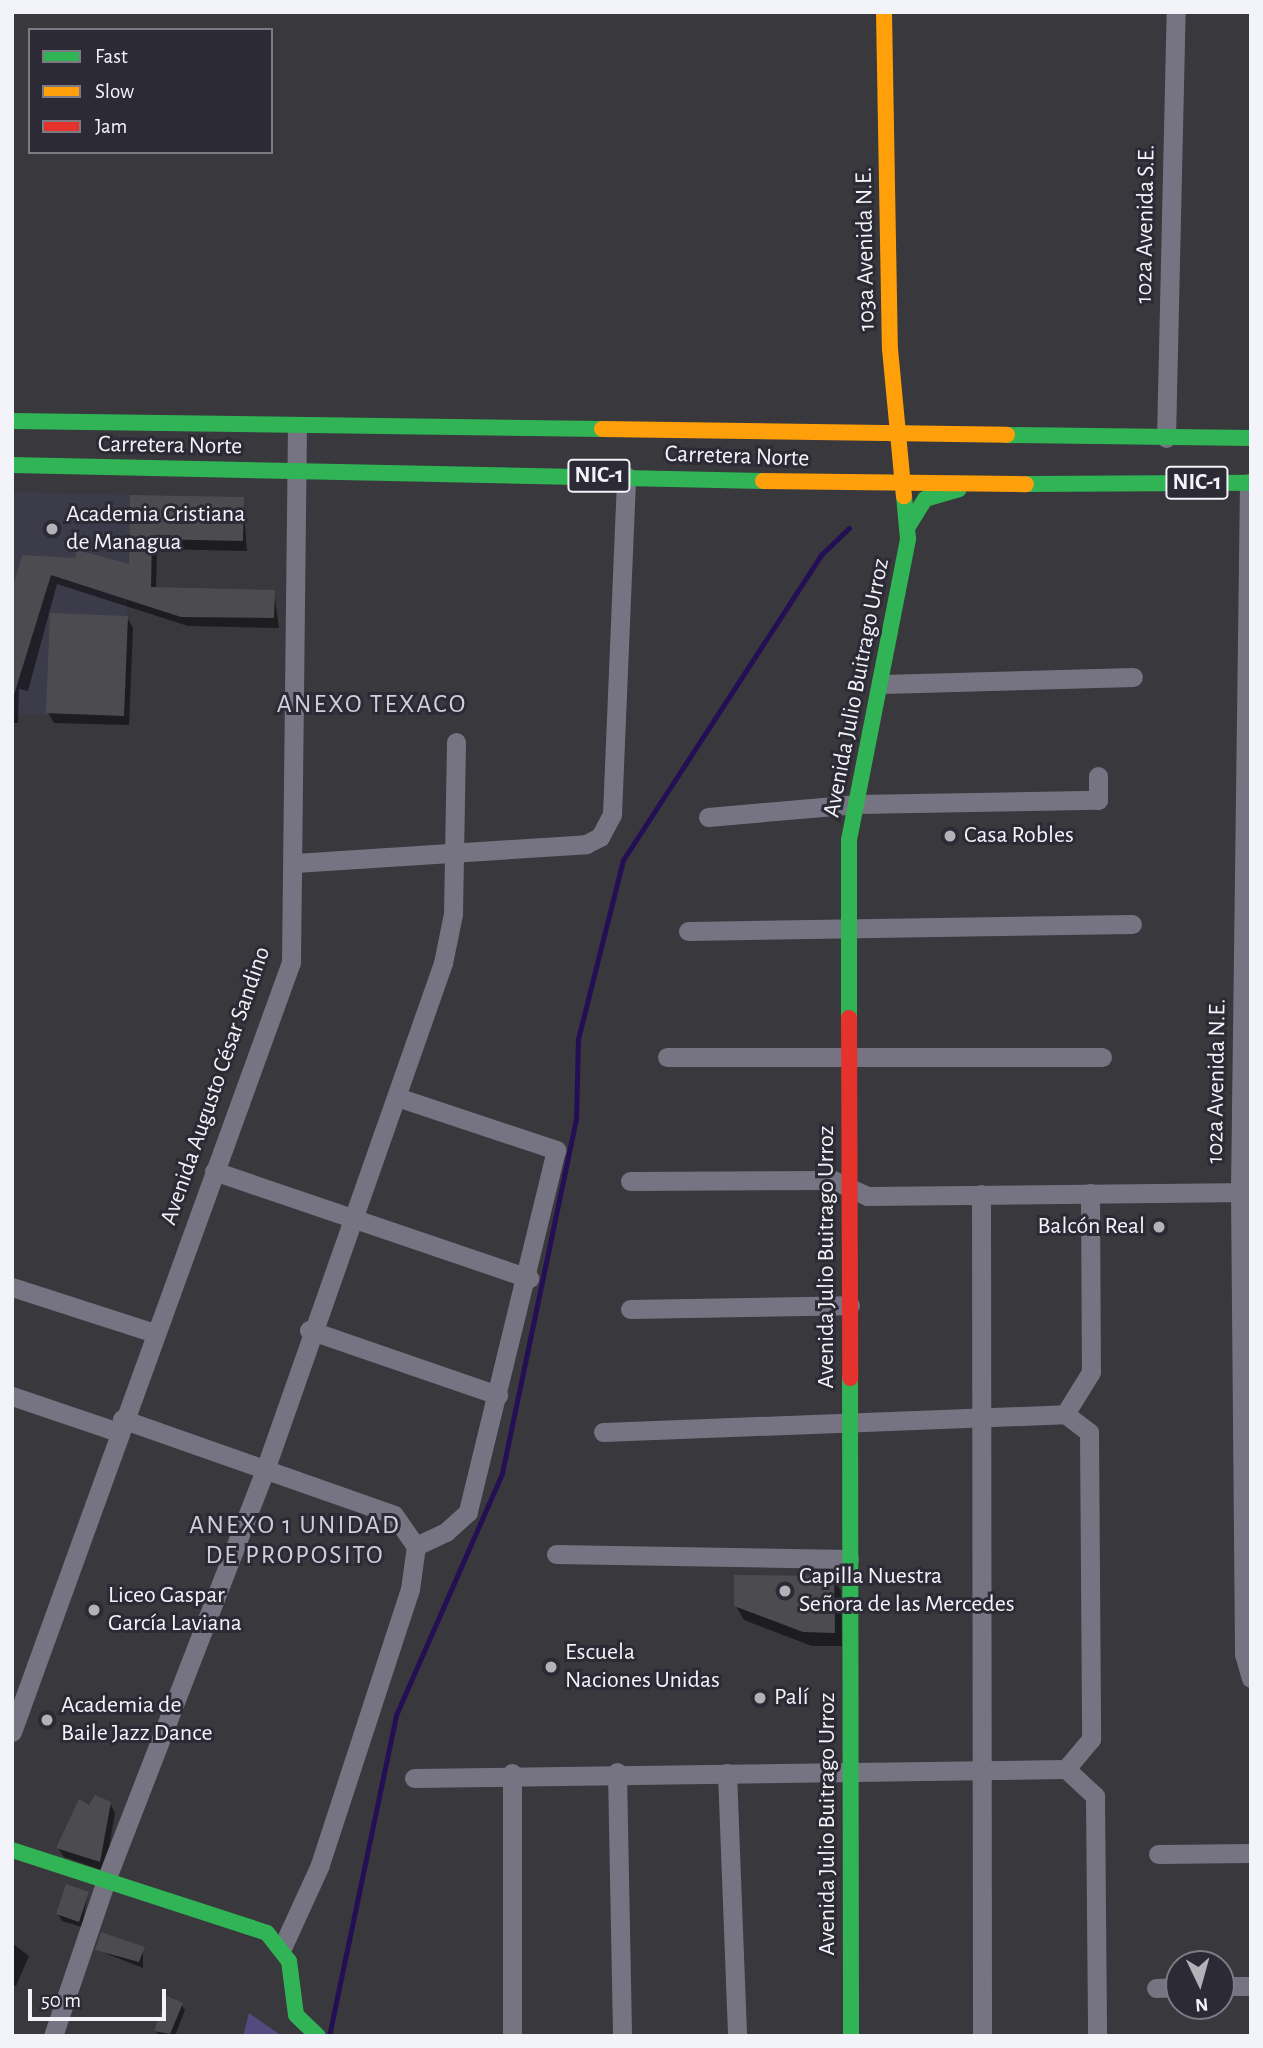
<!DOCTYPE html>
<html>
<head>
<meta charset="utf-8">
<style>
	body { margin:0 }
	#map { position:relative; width:1263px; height:2048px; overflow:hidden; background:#38383d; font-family:"Alegreya Sans",sans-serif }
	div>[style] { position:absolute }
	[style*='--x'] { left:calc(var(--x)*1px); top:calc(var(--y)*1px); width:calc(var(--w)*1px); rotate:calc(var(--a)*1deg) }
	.built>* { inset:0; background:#3c3b4a }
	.green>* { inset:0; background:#534a80 }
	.shadow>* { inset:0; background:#0007 }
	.stream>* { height:5px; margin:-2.5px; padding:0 2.5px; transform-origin:2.5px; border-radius:2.5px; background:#250f54 }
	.building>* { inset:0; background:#4c4c50 }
	.street>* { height:19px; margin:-9.5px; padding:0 9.5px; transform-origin:9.5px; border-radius:9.5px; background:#767483 }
	.fast>* { height:16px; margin:-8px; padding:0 8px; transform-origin:8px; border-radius:8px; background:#30b455 }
	.slow>* { height:16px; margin:-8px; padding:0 8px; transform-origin:8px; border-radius:8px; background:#ff9f0a }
	.jam>* { height:16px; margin:-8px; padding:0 8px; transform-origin:8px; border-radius:8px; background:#e5322d }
	.dots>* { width:19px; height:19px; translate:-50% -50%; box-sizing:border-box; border:4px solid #2c2b35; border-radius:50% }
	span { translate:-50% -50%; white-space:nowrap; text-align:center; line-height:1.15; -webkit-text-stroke:6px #2c2b35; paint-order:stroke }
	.shield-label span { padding:2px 5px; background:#2c2b35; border:2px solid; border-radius:5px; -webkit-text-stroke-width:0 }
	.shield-label { font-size:23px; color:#f3f3fa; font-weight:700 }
	.street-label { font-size:24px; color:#f3f3fa }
	.poi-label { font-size:24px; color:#f3f3fa }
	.left { translate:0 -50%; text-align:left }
	.right { translate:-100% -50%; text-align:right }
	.neighbourhood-label { font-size:26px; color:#cfcedc; letter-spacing:2px }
	.frame { position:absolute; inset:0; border:14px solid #f3f3fa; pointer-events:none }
	.legend { position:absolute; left:28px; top:28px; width:245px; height:126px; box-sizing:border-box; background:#2c2b35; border:2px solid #7c7b84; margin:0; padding:9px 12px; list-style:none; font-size:21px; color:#f3f3fa }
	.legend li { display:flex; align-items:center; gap:14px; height:35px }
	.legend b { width:35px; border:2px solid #7c7b84 }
	.north { position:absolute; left:1165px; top:1950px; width:70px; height:70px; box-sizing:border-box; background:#2c2b35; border:2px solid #7c7b84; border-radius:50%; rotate:175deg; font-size:19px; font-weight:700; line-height:28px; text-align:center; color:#f3f3fa }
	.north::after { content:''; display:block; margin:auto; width:24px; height:32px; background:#b2b2b8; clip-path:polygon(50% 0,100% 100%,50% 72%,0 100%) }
	.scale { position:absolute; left:28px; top:1989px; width:138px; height:32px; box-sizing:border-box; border:4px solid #f3f3fa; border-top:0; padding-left:9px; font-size:21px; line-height:24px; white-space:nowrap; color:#f3f3fa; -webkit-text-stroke:5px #2c2b35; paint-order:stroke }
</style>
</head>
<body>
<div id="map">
	<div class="built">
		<i style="clip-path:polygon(12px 492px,130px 495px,124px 716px,12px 715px)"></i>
	</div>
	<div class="green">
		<i style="clip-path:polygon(249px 2013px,282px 2036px,243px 2036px)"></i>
	</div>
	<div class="shadow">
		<i style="clip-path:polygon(132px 497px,243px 499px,247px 551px,157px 549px,156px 589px,274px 592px,279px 628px,188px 626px,57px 584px,28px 691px,19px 689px,18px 723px,12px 723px,12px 597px,23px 557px,130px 566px)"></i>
		<i style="clip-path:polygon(127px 617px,133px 628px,129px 725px,54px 723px,48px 713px)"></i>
		<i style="clip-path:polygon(833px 1577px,841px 1591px,842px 1646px,812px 1646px,744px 1620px,736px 1606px)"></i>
		<i style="clip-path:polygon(110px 1803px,115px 1813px,105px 1871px,64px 1857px,58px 1848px,89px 1807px)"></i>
		<i style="clip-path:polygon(88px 1893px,82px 1927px,62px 1921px,58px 1914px)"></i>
		<i style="clip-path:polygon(12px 1943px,29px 1956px,16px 1986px,12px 1985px)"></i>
		<i style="clip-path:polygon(143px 1949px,143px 1968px,97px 1950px)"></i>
		<i style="clip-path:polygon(181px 2004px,185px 2010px,175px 2036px,158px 2036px,156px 2031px)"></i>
	</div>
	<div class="stream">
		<i style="--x:329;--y:2036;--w:328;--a:-78.2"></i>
		<i style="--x:396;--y:1715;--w:264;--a:-66.3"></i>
		<i style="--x:502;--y:1473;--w:361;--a:-78.2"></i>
		<i style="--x:576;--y:1120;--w:81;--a:-88.6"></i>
		<i style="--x:578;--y:1039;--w:185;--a:-75.9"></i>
		<i style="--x:623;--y:860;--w:364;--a:-57"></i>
		<i style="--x:821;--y:555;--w:39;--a:-44"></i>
	</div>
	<div class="building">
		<i style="clip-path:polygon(130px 495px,244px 497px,243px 541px,152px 539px,151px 587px,275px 590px,274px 618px,181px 617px,51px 575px,12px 701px,12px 590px,22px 555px,75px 558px,77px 550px,129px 564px)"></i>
		<i style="clip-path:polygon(50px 613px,128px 616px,124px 716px,46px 713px)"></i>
		<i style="clip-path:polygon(734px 1575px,834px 1576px,835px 1633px,803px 1632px,734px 1606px)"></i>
		<i style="clip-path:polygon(95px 1795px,111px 1802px,100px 1862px,56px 1848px,79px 1799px,89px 1805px)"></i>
		<i style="clip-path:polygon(66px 1884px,89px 1892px,79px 1922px,56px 1914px)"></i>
		<i style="clip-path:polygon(101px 1932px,145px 1947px,139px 1962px,95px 1950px)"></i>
		<i style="clip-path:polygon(167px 1996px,183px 2003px,170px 2034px,154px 2031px)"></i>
	</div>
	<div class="street">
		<i style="--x:1166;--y:438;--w:426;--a:-88.7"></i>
		<i style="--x:1249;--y:483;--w:709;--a:90.73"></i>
		<i style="--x:1240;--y:1192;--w:462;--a:89.5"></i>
		<i style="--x:1244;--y:1654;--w:25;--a:74"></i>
		<i style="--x:883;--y:684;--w:250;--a:-1.6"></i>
		<i style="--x:708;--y:817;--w:150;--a:-5"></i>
		<i style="--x:857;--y:804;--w:241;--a:-1"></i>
		<i style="--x:1098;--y:800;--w:24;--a:-90"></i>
		<i style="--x:295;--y:863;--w:292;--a:-3.7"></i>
		<i style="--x:586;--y:844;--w:16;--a:-27"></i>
		<i style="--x:600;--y:837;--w:26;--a:-62"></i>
		<i style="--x:612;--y:814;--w:338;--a:-87.6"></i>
		<i style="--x:688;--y:931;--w:444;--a:-0.9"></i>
		<i style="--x:667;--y:1057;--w:435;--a:0"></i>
		<i style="--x:397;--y:1097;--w:168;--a:18.4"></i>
		<i style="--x:556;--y:1150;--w:373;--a:103.7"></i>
		<i style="--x:468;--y:1512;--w:30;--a:138"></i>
		<i style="--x:446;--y:1532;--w:33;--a:155"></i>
		<i style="--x:214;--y:1171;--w:333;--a:18.8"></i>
		<i style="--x:630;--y:1181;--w:203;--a:-0.3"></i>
		<i style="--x:833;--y:1180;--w:38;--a:25"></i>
		<i style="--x:867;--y:1196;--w:384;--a:-0.6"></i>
		<i style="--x:1090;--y:1193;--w:179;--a:89.7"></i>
		<i style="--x:1091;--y:1372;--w:49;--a:121.8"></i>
		<i style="--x:1065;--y:1414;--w:30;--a:37"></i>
		<i style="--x:1089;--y:1432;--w:307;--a:89.6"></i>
		<i style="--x:1091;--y:1739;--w:39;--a:130"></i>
		<i style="--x:1066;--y:1769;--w:40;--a:43"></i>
		<i style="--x:1095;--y:1796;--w:240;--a:89.5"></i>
		<i style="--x:981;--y:1194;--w:842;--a:89.93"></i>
		<i style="--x:12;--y:1287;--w:149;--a:17.9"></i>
		<i style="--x:630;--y:1309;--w:220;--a:-1"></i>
		<i style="--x:309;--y:1330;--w:200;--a:19"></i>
		<i style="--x:12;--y:1396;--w:112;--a:18.8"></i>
		<i style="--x:122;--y:1419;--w:288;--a:19.4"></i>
		<i style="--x:394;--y:1515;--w:38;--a:55"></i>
		<i style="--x:416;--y:1546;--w:43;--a:97.9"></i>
		<i style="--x:410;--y:1589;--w:290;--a:108.1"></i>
		<i style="--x:320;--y:1865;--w:89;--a:114.6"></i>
		<i style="--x:603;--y:1432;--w:462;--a:-2.2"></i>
		<i style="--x:556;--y:1554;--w:293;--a:1"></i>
		<i style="--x:12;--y:1732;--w:819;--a:-70.08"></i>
		<i style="--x:291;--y:962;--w:535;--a:-89.36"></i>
		<i style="--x:617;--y:1772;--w:264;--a:88.9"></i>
		<i style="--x:512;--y:1773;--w:263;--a:90"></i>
		<i style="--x:727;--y:1773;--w:263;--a:87.8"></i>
		<i style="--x:414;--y:1778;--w:652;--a:-0.79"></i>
		<i style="--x:1158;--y:1854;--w:93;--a:-0.6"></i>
		<i style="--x:1221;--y:1986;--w:30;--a:0"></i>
		<i style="--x:1156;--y:1988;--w:23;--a:-2"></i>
		<i style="--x:53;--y:2036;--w:165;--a:-71.2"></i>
		<i style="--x:106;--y:1880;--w:443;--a:-68.8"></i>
		<i style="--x:266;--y:1467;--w:534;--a:-70.65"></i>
		<i style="--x:443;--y:963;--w:50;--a:-78.5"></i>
		<i style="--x:453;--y:914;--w:172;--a:-89"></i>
	</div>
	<div class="fast">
		<i style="--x:12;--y:421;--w:590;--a:0.78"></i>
		<i style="--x:1007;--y:435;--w:244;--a:0.7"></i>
		<i style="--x:12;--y:465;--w:751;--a:1.22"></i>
		<i style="--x:1026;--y:484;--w:225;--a:-0.3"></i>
		<i style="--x:907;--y:528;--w:34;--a:-58"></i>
		<i style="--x:925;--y:499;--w:35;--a:-16"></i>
		<i style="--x:849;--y:1018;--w:178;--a:-90"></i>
		<i style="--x:849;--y:840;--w:307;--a:-78.9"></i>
		<i style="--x:908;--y:539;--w:43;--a:-95.3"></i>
		<i style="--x:850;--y:1378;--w:658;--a:89.91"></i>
		<i style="--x:12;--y:1850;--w:268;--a:18"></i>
		<i style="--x:267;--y:1933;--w:36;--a:52"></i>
		<i style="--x:289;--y:1961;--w:54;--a:82.6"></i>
		<i style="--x:296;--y:2015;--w:30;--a:44"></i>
	</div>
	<div class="slow">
		<i style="--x:884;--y:12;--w:337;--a:89"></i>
		<i style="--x:890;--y:349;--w:148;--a:84.6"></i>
		<i style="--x:602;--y:429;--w:405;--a:0.8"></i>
		<i style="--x:763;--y:481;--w:263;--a:0.7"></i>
	</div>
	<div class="jam">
		<i style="--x:849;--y:1018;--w:360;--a:89.8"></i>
	</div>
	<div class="dots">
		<i style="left:52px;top:529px;background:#b2b2b8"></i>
		<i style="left:950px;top:836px;background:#b2b2b8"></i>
		<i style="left:1159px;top:1227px;background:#b2b2b8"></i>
		<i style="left:785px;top:1591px;background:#b2b2b8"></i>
		<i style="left:94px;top:1610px;background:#b2b2b8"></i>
		<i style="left:551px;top:1667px;background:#b2b2b8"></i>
		<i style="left:760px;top:1698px;background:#b2b2b8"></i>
		<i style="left:47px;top:1720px;background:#b2b2b8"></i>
	</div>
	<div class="shield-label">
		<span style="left:599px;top:476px">NIC-1</span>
		<span style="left:1197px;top:483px">NIC-1</span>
	</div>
	<div class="street-label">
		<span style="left:1146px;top:224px;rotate:-89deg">102a Avenida S.E.</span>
		<span style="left:866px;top:249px;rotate:-91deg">103a Avenida N.E.</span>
		<span style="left:170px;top:446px;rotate:1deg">Carretera Norte</span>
		<span style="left:737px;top:457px;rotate:2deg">Carretera Norte</span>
		<span style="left:857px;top:688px;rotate:-79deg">Avenida Julio Buitrago Urroz</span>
		<span style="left:1217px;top:1081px;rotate:-89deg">102a Avenida N.E.</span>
		<span style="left:216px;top:1086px;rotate:-71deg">Avenida Augusto César Sandino</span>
		<span style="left:827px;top:1257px;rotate:-90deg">Avenida Julio Buitrago Urroz</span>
		<span style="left:828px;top:1824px;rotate:-90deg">Avenida Julio Buitrago Urroz</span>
	</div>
	<div class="poi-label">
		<span class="left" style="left:66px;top:529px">Academia Cristiana<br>de Managua</span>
		<span class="left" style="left:964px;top:836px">Casa Robles</span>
		<span class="right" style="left:1145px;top:1227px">Balcón Real</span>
		<span class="left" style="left:799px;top:1591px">Capilla Nuestra<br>Señora de las Mercedes</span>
		<span class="left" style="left:108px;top:1610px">Liceo Gaspar<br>García Laviana</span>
		<span class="left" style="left:565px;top:1667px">Escuela<br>Naciones Unidas</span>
		<span class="left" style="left:774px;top:1698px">Palí</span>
		<span class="left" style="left:61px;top:1720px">Academia de<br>Baile Jazz Dance</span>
	</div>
	<div class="neighbourhood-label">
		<span style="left:372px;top:705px">ANEXO TEXACO</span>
		<span style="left:295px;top:1541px">ANEXO 1 UNIDAD<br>DE PROPOSITO</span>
	</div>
	<div class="frame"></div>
	<ul class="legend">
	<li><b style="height:9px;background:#30b455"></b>Fast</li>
	<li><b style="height:9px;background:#ff9f0a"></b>Slow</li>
	<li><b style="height:9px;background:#e5322d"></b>Jam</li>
	</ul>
	<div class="north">N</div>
	<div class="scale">50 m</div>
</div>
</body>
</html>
